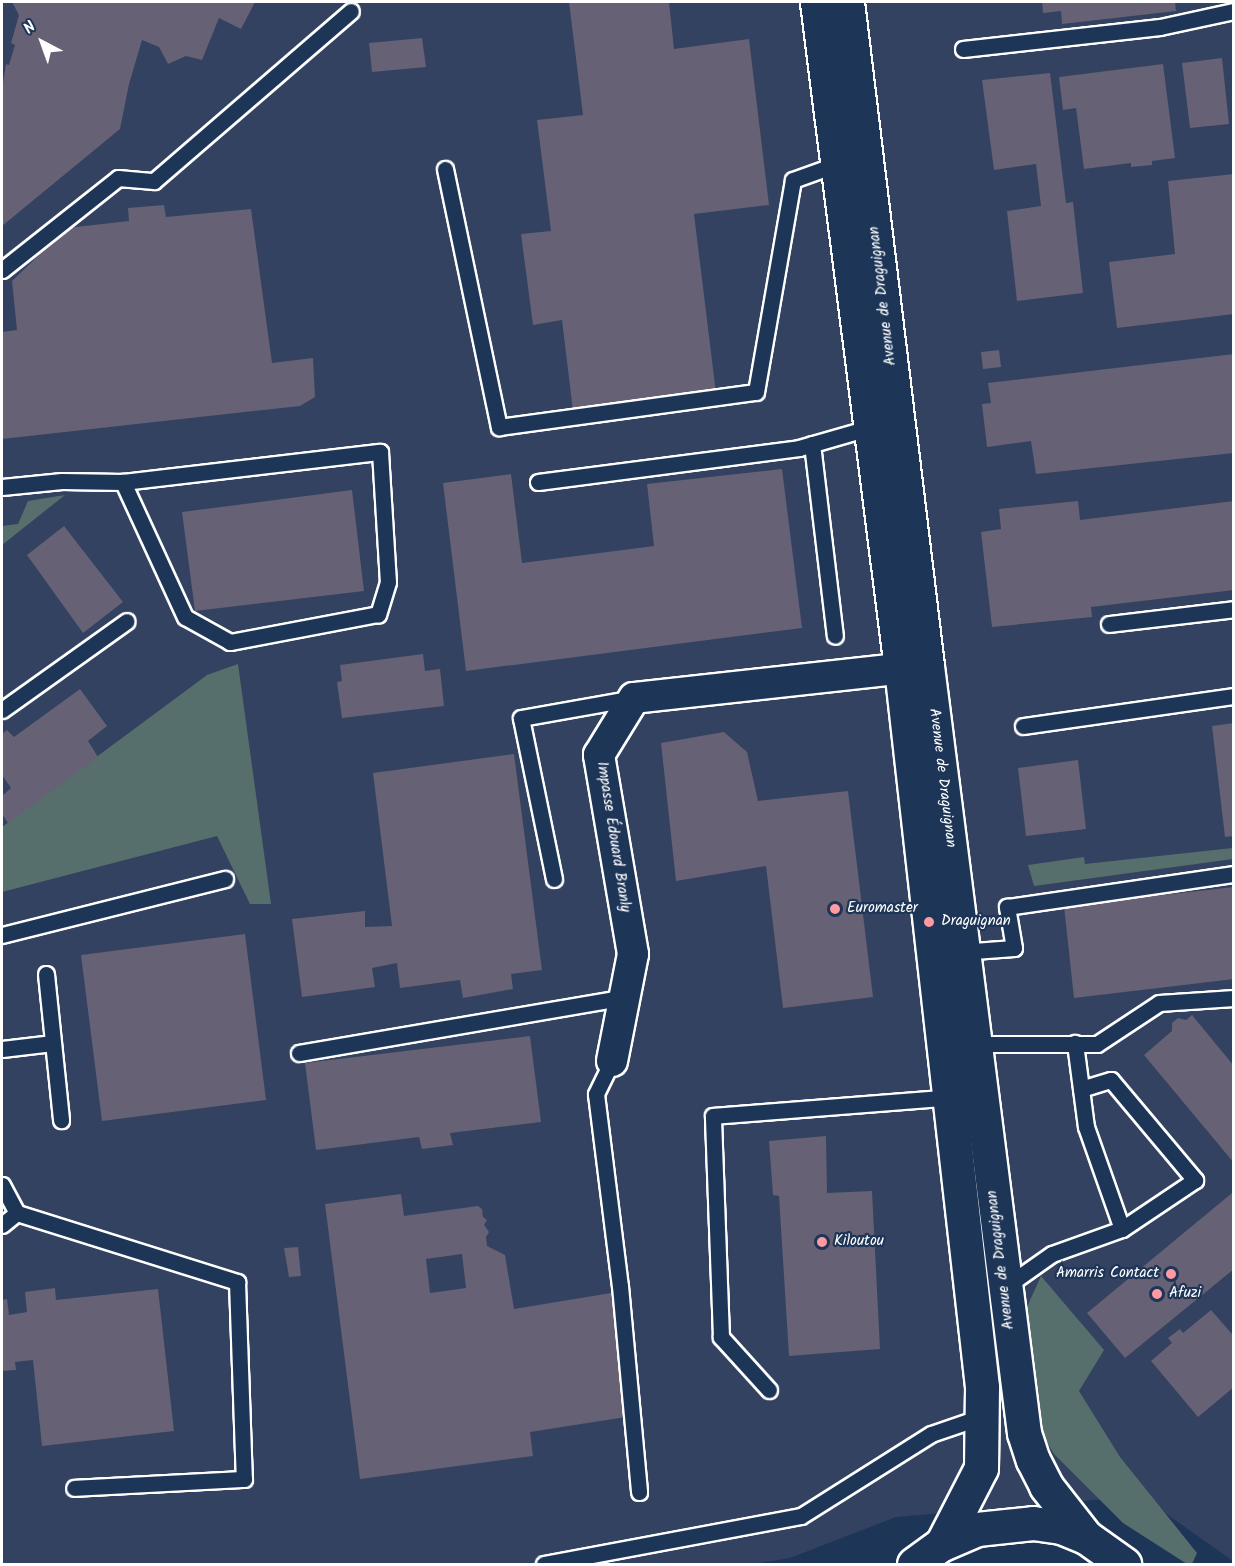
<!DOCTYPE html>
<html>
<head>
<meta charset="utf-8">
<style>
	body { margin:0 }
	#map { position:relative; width:1235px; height:1566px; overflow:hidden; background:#1d3557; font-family:Kalam,sans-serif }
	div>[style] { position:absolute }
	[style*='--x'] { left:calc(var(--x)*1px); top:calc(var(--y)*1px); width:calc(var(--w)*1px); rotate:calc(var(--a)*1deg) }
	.built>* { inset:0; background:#334260 }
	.green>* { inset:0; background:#576f6c }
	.building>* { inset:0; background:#666174 }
	.roads { filter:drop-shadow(2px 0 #fff) drop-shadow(-2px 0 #fff) drop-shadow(0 2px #fff) drop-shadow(0 -2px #fff) }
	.service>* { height:15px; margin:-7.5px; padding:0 7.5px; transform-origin:7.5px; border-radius:7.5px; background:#1d3557 }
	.minor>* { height:30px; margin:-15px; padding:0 15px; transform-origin:15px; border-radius:15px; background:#1d3557 }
	.secondary>* { height:33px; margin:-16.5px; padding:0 16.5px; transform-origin:16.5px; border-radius:16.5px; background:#1d3557 }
	.dots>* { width:16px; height:16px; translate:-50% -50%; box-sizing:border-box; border:3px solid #1d3557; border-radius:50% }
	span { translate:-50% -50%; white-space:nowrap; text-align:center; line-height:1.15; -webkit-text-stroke:4.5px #1d3557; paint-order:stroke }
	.street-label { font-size:15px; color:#fff }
	.poi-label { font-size:15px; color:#fff }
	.left { translate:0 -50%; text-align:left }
	.right { translate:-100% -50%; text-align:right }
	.frame { position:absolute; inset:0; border:3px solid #fff; pointer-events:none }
	.north { position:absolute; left:12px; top:12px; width:60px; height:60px; -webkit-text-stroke:4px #1d3557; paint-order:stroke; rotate:319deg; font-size:16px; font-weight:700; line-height:24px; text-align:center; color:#fff }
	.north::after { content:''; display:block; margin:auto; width:21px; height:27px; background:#fff; clip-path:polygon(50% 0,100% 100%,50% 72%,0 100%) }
</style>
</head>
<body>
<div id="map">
	<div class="built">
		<i style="clip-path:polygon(2px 2px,1233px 2px,1233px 1561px,1141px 1496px,896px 1517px,790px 1558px,753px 1564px,2px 1564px)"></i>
	</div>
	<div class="green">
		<i style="clip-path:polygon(65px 495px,2px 545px,2px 526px,18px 524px,28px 501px)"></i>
		<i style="clip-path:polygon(238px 664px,271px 904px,250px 904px,217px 836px,2px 892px,2px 827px,207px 675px)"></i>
		<i style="clip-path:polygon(1233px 848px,1233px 859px,1034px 886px,1028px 865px,1084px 857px,1085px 864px)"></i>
		<i style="clip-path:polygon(1041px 1276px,1104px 1350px,1079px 1391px,1120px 1457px,1197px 1553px,1192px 1564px,1187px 1564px,1123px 1523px,1054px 1454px,1040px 1431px,1031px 1377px,1027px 1307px)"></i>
	</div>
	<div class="building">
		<i style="clip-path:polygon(12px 2px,255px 2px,241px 29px,219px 18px,202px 60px,186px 56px,168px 64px,159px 47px,142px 40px,129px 84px,120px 129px,2px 226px,2px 89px,6px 64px,9px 65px,15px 45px,11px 43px,19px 15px)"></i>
		<i style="clip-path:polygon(569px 2px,669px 2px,674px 49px,749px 39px,769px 205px,694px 214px,716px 393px,573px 411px,562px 320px,533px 325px,521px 234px,551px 231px,537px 120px,583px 115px)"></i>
		<i style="clip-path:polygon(1042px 2px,1175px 2px,1176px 11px,1062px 24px,1061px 11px,1043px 13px)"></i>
		<i style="clip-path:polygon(422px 38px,426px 67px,372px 72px,369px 43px)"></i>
		<i style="clip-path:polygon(1222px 58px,1229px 124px,1190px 128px,1182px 63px)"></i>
		<i style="clip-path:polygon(1163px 64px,1175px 158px,1152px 161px,1152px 165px,1131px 167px,1131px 163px,1084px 169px,1076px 108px,1063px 110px,1059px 77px)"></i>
		<i style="clip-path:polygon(1050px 73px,1066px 203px,1073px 202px,1083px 293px,1017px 301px,1007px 211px,1041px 206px,1036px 164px,994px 170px,982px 80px)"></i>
		<i style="clip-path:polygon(1234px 174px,1234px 314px,1117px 328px,1109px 262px,1175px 254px,1168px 181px)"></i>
		<i style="clip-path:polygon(164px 205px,166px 217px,251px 209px,272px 363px,313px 358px,315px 397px,300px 406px,2px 439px,2px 332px,17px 330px,12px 281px,67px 228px,129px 221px,128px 208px)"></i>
		<i style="clip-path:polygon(999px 350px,1001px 367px,983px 369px,981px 352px)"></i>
		<i style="clip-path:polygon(1234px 354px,1234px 453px,1036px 474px,1031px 441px,987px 447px,982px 404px,991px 403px,988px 383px)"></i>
		<i style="clip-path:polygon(782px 469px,802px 628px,466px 671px,443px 483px,511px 474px,522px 563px,654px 546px,647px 484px)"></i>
		<i style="clip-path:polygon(352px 490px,364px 591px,195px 611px,182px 512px)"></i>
		<i style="clip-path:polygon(1078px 501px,1080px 520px,1234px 501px,1234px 590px,1091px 607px,1092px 617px,992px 627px,981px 532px,1001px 529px,999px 509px)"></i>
		<i style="clip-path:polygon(64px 526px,123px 602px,83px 633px,27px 555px)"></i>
		<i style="clip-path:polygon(423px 654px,425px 671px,440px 669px,444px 706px,342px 718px,337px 682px,342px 681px,340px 665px)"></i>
		<i style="clip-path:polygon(80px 689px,107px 726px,88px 741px,98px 757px,8px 823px,2px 814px,2px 796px,11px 788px,2px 775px,2px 734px,7px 730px,14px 737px)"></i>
		<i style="clip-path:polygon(1234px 723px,1234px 836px,1225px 837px,1212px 726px)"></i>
		<i style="clip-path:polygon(724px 732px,747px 752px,758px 801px,848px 791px,873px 997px,783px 1008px,766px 866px,676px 881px,661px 743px)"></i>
		<i style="clip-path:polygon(514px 754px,542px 970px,511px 974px,513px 989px,463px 998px,460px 980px,400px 988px,397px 963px,372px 968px,375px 987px,302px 997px,292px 919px,365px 911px,365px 927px,392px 926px,373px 773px)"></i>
		<i style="clip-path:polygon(1078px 760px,1086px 829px,1026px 836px,1018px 768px)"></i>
		<i style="clip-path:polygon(1234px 887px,1234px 979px,1074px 998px,1064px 906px)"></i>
		<i style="clip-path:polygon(245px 934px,266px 1100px,102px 1121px,81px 955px)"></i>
		<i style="clip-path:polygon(1192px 1015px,1234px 1066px,1234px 1163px,1144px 1055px,1172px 1031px,1172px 1023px,1178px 1018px,1186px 1020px)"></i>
		<i style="clip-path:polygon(530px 1036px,541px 1122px,450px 1133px,453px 1145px,422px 1149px,419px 1137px,316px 1150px,305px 1063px)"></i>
		<i style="clip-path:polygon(826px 1136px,827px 1193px,872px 1191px,880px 1349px,789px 1356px,779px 1196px,773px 1195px,769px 1141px)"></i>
		<i style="clip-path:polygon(1232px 1193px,1234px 1269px,1125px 1358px,1087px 1313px)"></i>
		<i style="clip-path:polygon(evenodd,401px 1194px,404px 1216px,478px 1206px,482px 1209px,483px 1217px,487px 1220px,484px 1225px,489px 1232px,486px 1237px,487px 1246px,505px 1255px,514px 1309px,611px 1293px,626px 1417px,530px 1432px,533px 1456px,360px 1479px,325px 1204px,401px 1194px,462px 1254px,466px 1288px,430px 1293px,426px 1259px,462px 1254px)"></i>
		<i style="clip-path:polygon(298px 1247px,301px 1276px,289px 1277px,284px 1248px)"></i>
		<i style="clip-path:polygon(55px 1288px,56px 1300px,158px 1289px,174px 1431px,42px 1446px,33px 1360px,15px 1362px,16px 1370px,2px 1371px,2px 1300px,7px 1299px,9px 1315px,27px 1312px,25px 1292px)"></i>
		<i style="clip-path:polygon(1211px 1310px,1232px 1334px,1234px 1332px,1234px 1387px,1198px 1417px,1151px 1361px,1172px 1343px,1168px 1338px,1180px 1329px,1183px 1333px)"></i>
	</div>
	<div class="roads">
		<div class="service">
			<i style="--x:963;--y:49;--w:198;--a:-6.4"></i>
			<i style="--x:1160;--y:27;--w:76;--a:-12.2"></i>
			<i style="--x:445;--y:169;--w:264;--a:78.2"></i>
			<i style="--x:499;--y:427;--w:259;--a:-7.8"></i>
			<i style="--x:756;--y:392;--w:215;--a:-80.1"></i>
			<i style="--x:793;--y:180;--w:50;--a:-19.9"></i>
			<i style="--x:2;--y:270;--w:148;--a:-38.4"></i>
			<i style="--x:118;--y:178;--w:36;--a:5"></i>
			<i style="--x:154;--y:181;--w:260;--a:-40.8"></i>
			<i style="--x:812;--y:444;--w:193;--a:83.2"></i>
			<i style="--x:538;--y:482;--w:263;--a:-7.4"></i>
			<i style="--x:799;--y:448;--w:79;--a:-16.1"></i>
			<i style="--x:2;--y:487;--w:60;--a:-5.7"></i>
			<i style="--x:62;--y:481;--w:61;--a:0.9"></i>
			<i style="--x:123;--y:482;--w:259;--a:-6.7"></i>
			<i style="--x:380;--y:452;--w:130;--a:86.5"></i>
			<i style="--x:388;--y:582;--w:34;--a:107"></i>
			<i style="--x:378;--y:614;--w:151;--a:169.3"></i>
			<i style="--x:230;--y:642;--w:51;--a:-150.9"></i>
			<i style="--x:185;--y:617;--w:149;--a:-114.7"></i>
			<i style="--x:1109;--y:624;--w:126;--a:-6.8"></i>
			<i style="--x:2;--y:710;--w:153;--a:-35.5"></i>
			<i style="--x:1023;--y:726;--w:213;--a:-8.1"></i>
			<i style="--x:554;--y:879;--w:164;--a:-101.6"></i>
			<i style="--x:521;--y:718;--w:115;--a:-10"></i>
			<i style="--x:2;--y:935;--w:230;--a:-14.1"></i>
			<i style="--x:960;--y:952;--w:54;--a:-4.2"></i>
			<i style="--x:1014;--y:948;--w:42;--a:-99.7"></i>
			<i style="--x:1007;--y:907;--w:229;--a:-8.3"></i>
			<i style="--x:46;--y:974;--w:147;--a:84.1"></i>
			<i style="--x:973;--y:1044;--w:124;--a:0"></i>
			<i style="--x:1097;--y:1044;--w:74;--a:-33.5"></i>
			<i style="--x:1159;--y:1003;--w:75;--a:-3.8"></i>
			<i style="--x:2;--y:1049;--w:51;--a:-6.7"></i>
			<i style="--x:299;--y:1053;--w:331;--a:-9.7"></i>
			<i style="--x:612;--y:1061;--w:37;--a:116"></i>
			<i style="--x:596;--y:1094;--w:193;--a:82.9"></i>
			<i style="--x:620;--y:1286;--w:207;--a:84.7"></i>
			<i style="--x:1081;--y:1089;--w:31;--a:-17"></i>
			<i style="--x:1111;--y:1080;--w:131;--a:50"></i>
			<i style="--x:1195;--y:1180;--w:88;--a:146.1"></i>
			<i style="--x:2;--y:1185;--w:32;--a:62"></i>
			<i style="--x:17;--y:1213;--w:231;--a:17.4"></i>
			<i style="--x:237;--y:1282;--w:197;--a:88"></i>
			<i style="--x:244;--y:1479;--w:170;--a:177"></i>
			<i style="--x:2;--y:1225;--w:19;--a:-39"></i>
			<i style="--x:1005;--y:1287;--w:57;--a:-35.1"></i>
			<i style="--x:1052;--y:1254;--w:74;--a:-19.7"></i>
			<i style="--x:1122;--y:1229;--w:108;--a:-109.4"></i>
			<i style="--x:1086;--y:1127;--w:85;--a:-97.5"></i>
			<i style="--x:769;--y:1390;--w:72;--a:-132.2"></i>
			<i style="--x:721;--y:1337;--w:221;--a:-92.1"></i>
			<i style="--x:713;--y:1116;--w:241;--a:-4.5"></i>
			<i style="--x:544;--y:1564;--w:261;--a:-10.6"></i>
			<i style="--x:801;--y:1516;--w:154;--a:-32.2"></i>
			<i style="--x:931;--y:1434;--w:53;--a:-18.8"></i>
		</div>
		<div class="minor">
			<i style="--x:612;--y:1061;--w:109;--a:-78.9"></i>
			<i style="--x:633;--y:954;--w:202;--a:-99.7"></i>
			<i style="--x:599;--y:755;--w:67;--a:-58.4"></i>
			<i style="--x:634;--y:698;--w:292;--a:-6.3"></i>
		</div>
		<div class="secondary">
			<i style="--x:817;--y:2;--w:671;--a:82.81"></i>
			<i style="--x:901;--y:668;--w:724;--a:83.57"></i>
			<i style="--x:982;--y:1387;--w:81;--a:90.7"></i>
			<i style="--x:981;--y:1468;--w:85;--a:117.2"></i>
			<i style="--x:847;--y:2;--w:669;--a:83.13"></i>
			<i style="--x:927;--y:666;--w:773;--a:82.79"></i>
			<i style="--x:1024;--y:1433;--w:28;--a:72"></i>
			<i style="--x:1033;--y:1460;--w:29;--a:63"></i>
			<i style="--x:1046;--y:1486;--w:65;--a:51.9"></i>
			<i style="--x:914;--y:1564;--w:34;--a:-36"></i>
			<i style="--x:942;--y:1544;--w:38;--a:-23"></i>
			<i style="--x:977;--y:1529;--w:56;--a:-6.1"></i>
			<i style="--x:1033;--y:1523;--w:28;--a:8"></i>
			<i style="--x:1061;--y:1527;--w:27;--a:22"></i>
			<i style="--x:1086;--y:1537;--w:47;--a:35.4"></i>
		</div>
	</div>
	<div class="dots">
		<i style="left:835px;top:909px;background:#ff9aa2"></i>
		<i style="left:929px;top:922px;background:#ff9aa2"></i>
		<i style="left:822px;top:1242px;background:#ff9aa2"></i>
		<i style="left:1171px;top:1274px;background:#ff9aa2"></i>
		<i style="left:1157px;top:1294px;background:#ff9aa2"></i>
	</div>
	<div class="street-label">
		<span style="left:883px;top:296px;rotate:-97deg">Avenue de Draguignan</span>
		<span style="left:942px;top:778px;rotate:83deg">Avenue de Draguignan</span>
		<span style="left:613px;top:837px;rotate:81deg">Impasse Édouard Branly</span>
		<span style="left:1001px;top:1260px;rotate:-97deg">Avenue de Draguignan</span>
	</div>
	<div class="poi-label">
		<span class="left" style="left:847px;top:909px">Euromaster</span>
		<span class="left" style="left:941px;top:922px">Draguignan</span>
		<span class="left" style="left:834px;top:1242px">Kiloutou</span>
		<span class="right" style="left:1159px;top:1274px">Amarris Contact</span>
		<span class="left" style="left:1169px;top:1294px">Afuzi</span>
	</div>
	<div class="frame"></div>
	<div class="north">N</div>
</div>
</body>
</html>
